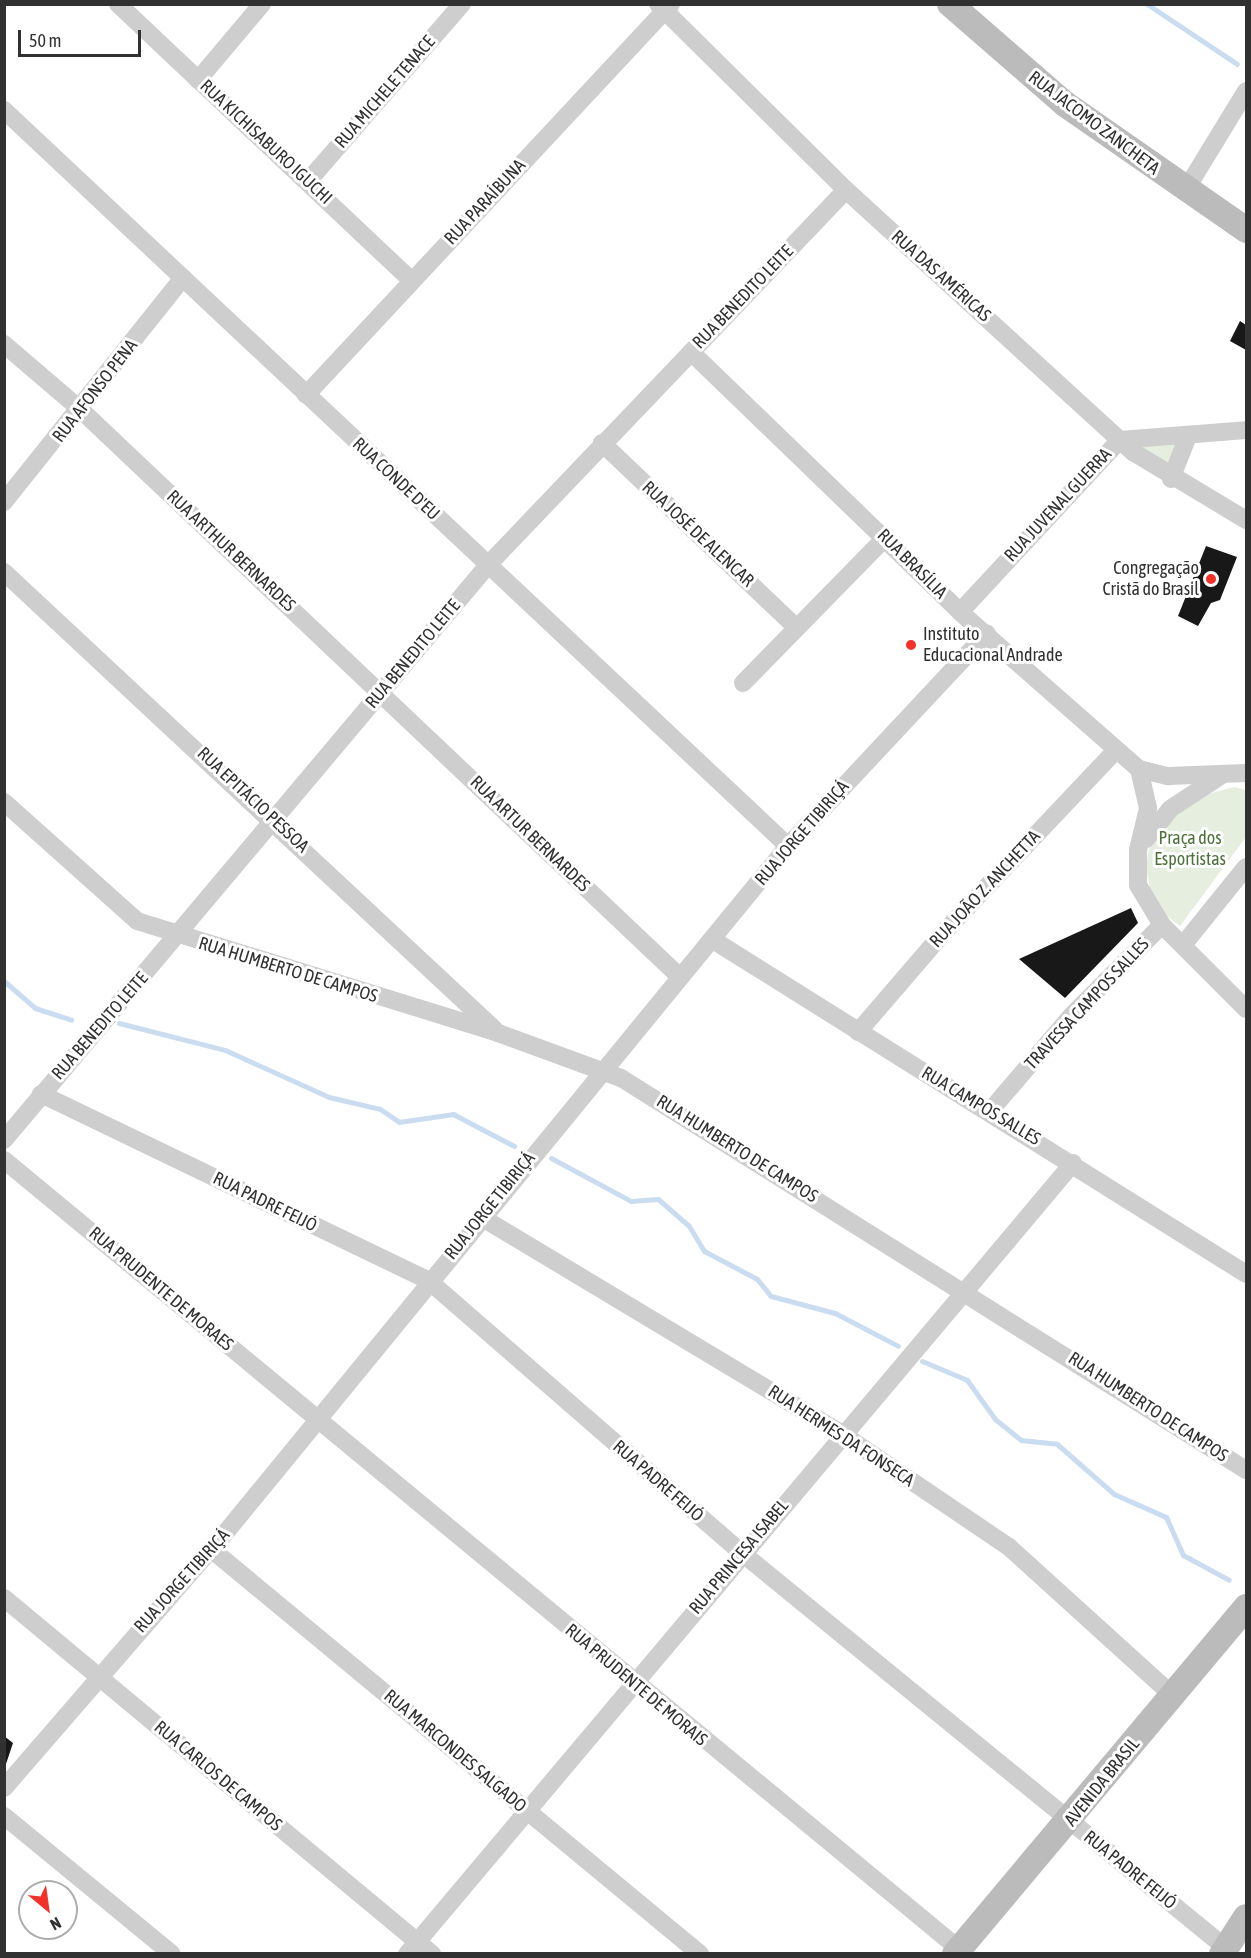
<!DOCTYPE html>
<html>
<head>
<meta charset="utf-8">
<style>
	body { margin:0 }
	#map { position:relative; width:1251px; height:1958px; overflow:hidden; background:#fff; font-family:"Asap Condensed",sans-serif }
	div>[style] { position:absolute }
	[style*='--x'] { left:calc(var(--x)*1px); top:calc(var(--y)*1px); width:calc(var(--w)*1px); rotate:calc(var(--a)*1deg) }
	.green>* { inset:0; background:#e6efdf }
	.stream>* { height:5px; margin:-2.5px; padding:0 2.5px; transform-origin:2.5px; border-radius:2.5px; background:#caddf0 }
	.building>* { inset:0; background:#181818 }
	.street>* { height:18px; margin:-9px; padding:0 9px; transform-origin:9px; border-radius:9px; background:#cecece }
	.secondary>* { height:26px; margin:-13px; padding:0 13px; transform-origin:13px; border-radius:13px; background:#bbb }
	.dots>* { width:16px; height:16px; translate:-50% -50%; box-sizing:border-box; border:3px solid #fff; border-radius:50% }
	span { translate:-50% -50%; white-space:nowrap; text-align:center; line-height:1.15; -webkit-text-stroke:6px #fff; paint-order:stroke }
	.street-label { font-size:18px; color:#313131 }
	.poi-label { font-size:18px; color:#313131 }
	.right { translate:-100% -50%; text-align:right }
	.left { translate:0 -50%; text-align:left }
	.park-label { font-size:18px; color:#4e713a }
	.frame { position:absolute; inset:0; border:6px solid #313131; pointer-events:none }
	.north { position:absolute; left:18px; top:1880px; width:60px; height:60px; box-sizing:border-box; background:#fff; border:2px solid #adadad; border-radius:50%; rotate:151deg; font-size:16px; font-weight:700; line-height:24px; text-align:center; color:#313131 }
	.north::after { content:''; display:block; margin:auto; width:21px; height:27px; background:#f33129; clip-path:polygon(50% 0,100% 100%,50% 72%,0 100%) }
	.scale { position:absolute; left:18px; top:30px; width:123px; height:27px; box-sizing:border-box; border:3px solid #313131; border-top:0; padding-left:8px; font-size:18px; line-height:21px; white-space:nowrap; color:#313131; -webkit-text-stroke:4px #fff; paint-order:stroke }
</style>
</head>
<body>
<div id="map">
	<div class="green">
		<i style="clip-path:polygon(1178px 443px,1167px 470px,1135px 448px)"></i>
		<i style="clip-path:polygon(1234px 787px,1246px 790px,1246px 837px,1180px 926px,1164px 914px,1151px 893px,1146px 867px,1150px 843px,1158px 829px,1204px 795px)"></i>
	</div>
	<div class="stream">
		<i style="--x:1147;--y:4;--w:108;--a:33.7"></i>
		<i style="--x:4;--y:981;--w:41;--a:41.1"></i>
		<i style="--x:35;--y:1008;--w:38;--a:18"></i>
		<i style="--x:119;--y:1023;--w:109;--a:14.3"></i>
		<i style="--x:225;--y:1050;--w:114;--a:24.3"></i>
		<i style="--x:329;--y:1097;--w:52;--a:13.2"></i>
		<i style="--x:380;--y:1109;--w:23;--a:34"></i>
		<i style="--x:399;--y:1122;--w:55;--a:-8.4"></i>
		<i style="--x:453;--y:1114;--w:69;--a:27.7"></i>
		<i style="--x:551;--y:1158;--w:91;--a:28.3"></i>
		<i style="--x:631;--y:1201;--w:27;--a:-4"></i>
		<i style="--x:658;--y:1199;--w:41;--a:41.1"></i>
		<i style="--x:689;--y:1226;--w:29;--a:59"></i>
		<i style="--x:704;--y:1251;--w:60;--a:27.8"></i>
		<i style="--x:757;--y:1279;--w:22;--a:51"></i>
		<i style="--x:771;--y:1296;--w:66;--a:14.9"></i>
		<i style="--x:835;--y:1313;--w:71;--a:27.6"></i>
		<i style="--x:922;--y:1361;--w:49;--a:22.9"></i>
		<i style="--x:967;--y:1380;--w:48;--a:54.3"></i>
		<i style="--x:995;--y:1419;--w:33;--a:39"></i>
		<i style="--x:1021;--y:1440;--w:36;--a:6"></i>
		<i style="--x:1057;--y:1444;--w:76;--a:41.3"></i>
		<i style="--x:1114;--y:1494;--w:57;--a:23.9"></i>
		<i style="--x:1166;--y:1517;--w:42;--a:65.9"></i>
		<i style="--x:1183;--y:1555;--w:52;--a:28.5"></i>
	</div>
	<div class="building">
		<i style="clip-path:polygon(1240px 321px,1246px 325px,1246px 350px,1230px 341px)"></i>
		<i style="clip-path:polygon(1206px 546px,1237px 557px,1220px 600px,1211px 603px,1198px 626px,1178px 616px)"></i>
		<i style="clip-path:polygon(1131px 908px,1138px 923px,1065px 998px,1019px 959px)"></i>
		<i style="clip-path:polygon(4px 1736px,13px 1743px,4px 1770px)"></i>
	</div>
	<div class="street">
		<i style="--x:118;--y:4;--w:404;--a:43.3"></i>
		<i style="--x:658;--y:4;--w:264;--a:44.7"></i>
		<i style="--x:846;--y:190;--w:389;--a:42.4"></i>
		<i style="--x:1133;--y:452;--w:132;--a:31"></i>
		<i style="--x:198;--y:80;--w:99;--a:-49.9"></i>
		<i style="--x:4;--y:110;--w:1075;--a:43.19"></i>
		<i style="--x:309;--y:180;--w:233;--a:-49"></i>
		<i style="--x:1185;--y:191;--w:117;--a:-58.6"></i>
		<i style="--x:4;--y:344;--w:101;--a:40.6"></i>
		<i style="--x:81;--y:410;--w:823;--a:43.43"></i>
		<i style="--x:691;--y:352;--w:374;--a:44"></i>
		<i style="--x:960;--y:612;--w:238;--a:41.3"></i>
		<i style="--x:1139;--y:769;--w:30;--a:14"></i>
		<i style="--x:1168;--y:776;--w:78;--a:-2.2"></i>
		<i style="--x:306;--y:395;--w:535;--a:-46.97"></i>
		<i style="--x:602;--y:443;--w:265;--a:43.5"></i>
		<i style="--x:1171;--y:479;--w:46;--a:-68.4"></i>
		<i style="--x:4;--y:502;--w:287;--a:-51.4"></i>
		<i style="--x:4;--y:572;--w:670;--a:43"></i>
		<i style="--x:960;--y:612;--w:235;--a:-47.1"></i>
		<i style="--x:1120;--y:440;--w:126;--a:-4.5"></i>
		<i style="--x:743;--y:683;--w:204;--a:-45.6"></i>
		<i style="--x:1139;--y:769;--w:40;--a:77"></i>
		<i style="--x:1148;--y:808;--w:43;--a:103.4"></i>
		<i style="--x:1138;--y:850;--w:35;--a:90"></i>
		<i style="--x:1138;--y:885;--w:47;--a:59"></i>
		<i style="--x:1162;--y:925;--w:119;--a:45"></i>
		<i style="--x:4;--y:802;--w:178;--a:41.8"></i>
		<i style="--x:137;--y:921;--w:378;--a:17.2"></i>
		<i style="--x:498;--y:1033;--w:131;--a:20.1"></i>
		<i style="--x:621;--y:1078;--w:738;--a:32.1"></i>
		<i style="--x:1146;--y:839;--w:38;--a:-51"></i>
		<i style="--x:1170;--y:809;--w:62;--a:-33.2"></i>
		<i style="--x:713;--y:940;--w:629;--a:32.07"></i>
		<i style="--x:1183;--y:945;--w:100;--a:-51.1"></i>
		<i style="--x:858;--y:1032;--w:132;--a:-49.3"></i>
		<i style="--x:944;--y:932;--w:250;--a:-46.6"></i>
		<i style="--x:41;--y:1094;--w:431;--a:25.7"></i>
		<i style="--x:429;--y:1281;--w:415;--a:41"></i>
		<i style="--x:742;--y:1553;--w:625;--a:39.22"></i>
		<i style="--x:990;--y:1111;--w:126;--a:-49.5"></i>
		<i style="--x:1072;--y:1015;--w:127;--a:-45"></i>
		<i style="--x:4;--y:1140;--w:752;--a:-49.91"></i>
		<i style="--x:488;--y:565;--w:518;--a:-46.33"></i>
		<i style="--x:4;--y:1160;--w:1239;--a:39.56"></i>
		<i style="--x:481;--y:1217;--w:421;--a:31"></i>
		<i style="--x:842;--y:1434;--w:202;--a:34.1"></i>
		<i style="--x:1009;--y:1547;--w:220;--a:42.2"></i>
		<i style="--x:211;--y:1549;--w:635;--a:39.63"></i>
		<i style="--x:4;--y:1598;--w:557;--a:39.75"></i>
		<i style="--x:4;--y:1788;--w:339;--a:-49.1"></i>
		<i style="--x:226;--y:1532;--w:887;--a:-50.67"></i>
		<i style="--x:788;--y:846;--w:291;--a:-46.9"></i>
		<i style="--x:4;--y:1816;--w:217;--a:39.4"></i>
		<i style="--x:407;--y:1954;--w:1034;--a:-49.9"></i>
	</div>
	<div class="secondary">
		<i style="--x:950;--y:4;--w:152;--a:41"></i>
		<i style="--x:1065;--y:104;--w:221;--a:34.8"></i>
		<i style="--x:955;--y:1954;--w:453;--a:-50"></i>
		<i style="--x:1222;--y:1954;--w:44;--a:-57"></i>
	</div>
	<div class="dots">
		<i style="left:1211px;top:579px;background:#f33129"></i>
		<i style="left:911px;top:645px;background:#f33129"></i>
	</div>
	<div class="street-label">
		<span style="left:385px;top:92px;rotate:-49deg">RUA MICHELE TENACE</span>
		<span style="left:1094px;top:123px;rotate:37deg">RUA JACOMO ZANCHETA</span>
		<span style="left:266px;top:142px;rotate:43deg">RUA KICHISABURO IGUCHI</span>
		<span style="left:485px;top:202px;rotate:-47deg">RUA PARAÍBUNA</span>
		<span style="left:941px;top:276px;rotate:42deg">RUA DAS AMÉRICAS</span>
		<span style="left:743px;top:297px;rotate:-46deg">RUA BENEDITO LEITE</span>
		<span style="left:95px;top:391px;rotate:-52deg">RUA AFONSO PENA</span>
		<span style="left:396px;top:479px;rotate:43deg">RUA CONDE D'EU</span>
		<span style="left:1058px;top:505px;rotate:-47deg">RUA JUVENAL GUERRA</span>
		<span style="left:698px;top:534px;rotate:43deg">RUA JOSÉ DE ALENCAR</span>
		<span style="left:231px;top:551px;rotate:43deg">RUA ARTHUR BERNARDES</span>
		<span style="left:912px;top:564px;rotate:45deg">RUA BRASÍLIA</span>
		<span style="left:413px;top:654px;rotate:-50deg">RUA BENEDITO LEITE</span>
		<span style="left:253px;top:800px;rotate:43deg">RUA EPITÁCIO PESSOA</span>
		<span style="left:802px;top:833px;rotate:-49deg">RUA JORGE TIBIRIÇÁ</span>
		<span style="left:530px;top:834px;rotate:44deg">RUA ARTUR BERNARDES</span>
		<span style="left:985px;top:889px;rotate:-47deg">RUA JOÃO Z. ANCHETTA</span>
		<span style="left:288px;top:970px;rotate:17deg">RUA HUMBERTO DE CAMPOS</span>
		<span style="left:1087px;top:1004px;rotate:-47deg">TRAVESSA CAMPOS SALLES</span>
		<span style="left:100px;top:1026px;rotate:-49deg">RUA BENEDITO LEITE</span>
		<span style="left:981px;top:1106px;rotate:31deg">RUA CAMPOS SALLES</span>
		<span style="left:737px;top:1149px;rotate:32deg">RUA HUMBERTO DE CAMPOS</span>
		<span style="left:265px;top:1202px;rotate:26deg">RUA PADRE FEIJÓ</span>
		<span style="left:490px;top:1206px;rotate:-51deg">RUA JORGE TIBIRIÇÁ</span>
		<span style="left:161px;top:1289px;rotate:40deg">RUA PRUDENTE DE MORAES</span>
		<span style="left:1148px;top:1407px;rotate:33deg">RUA HUMBERTO DE CAMPOS</span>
		<span style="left:841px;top:1436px;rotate:33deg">RUA HERMES DA FONSECA</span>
		<span style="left:658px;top:1481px;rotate:41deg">RUA PADRE FEIJÓ</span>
		<span style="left:739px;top:1557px;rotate:-50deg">RUA PRINCESA ISABEL</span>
		<span style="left:182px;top:1581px;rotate:-48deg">RUA JORGE TIBIRIÇÁ</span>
		<span style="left:636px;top:1685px;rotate:40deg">RUA PRUDENTE DE MORAIS</span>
		<span style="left:455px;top:1751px;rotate:40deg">RUA MARCONDES SALGADO</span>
		<span style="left:218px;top:1776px;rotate:40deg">RUA CARLOS DE CAMPOS</span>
		<span style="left:1102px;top:1782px;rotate:-51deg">AVENIDA BRASIL</span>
		<span style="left:1130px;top:1870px;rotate:39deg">RUA PADRE FEIJÓ</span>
	</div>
	<div class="poi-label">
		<span class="right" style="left:1199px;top:579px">Congregação<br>Cristã do Brasil</span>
		<span class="left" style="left:923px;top:645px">Instituto<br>Educacional Andrade</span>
	</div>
	<div class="park-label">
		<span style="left:1190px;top:849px">Praça dos<br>Esportistas</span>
	</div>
	<div class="frame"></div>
	<div class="north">N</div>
	<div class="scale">50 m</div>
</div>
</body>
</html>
